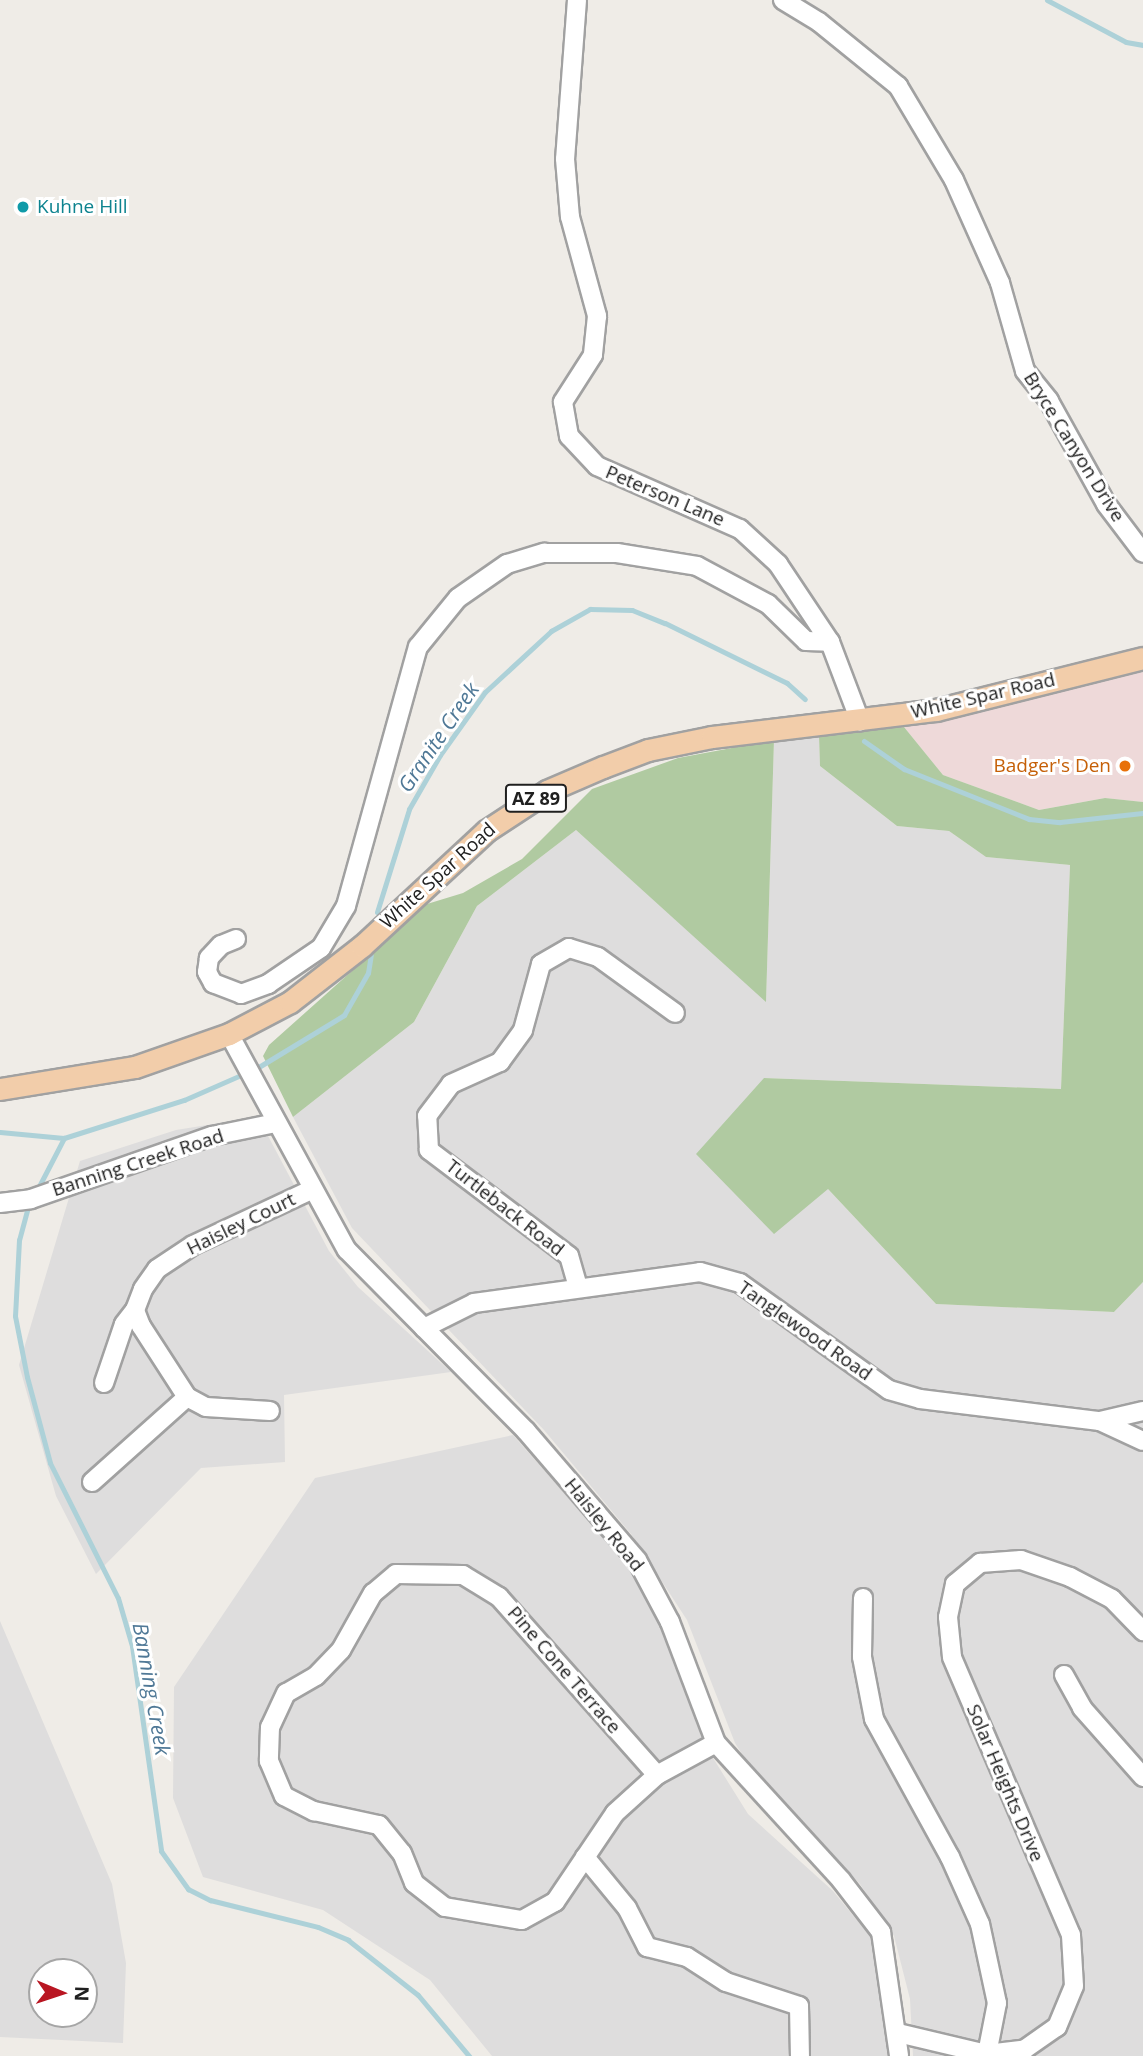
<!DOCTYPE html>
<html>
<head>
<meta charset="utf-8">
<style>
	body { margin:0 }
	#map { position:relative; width:1143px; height:2056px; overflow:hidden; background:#efece7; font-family:"Open Sans",sans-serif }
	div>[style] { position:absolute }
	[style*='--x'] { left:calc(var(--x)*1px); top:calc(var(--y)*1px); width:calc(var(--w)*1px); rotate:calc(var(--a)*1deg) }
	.residential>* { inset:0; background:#dedddd }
	.commercial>* { inset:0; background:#eed9d9 }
	.forest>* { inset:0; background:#b0caa1 }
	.stream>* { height:5px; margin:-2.5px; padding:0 2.5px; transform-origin:2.5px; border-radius:2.5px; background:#add1d8 }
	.roads { filter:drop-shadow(2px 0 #a1a1a1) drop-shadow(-2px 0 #a1a1a1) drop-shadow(0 2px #a1a1a1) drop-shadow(0 -2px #a1a1a1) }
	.minor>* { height:18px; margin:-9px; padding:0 9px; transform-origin:9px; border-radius:9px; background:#fff }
	.major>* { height:21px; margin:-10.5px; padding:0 10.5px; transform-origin:10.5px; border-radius:10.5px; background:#f2cdaa }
	.dots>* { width:19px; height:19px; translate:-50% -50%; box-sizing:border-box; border:4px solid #fff; border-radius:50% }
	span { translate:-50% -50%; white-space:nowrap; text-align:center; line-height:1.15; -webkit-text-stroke:6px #fff; paint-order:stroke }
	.shield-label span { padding:2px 5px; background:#fff; border:2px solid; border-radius:5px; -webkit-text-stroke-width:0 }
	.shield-label { font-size:18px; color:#202020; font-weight:700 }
	.culture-label { font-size:19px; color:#0d838f }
	.left { translate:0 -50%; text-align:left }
	.street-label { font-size:19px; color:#202020 }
	.food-label { font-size:19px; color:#c56008 }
	.right { translate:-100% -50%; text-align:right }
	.water-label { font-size:21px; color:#4f7896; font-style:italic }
	.north { position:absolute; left:28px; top:1958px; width:70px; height:70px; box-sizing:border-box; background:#fff; border:2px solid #a6a6a6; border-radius:50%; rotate:92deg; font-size:19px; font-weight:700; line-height:28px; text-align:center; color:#202020 }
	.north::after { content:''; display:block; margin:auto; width:24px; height:32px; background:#b91622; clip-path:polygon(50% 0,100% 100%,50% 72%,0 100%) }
</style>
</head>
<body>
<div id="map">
	<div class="residential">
		<i style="clip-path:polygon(819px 736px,820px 766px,897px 826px,949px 831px,986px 857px,1070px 865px,1061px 1089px,765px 1078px,828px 1189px,936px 1304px,1114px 1312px,1143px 1282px,1143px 2056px,913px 2056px,910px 1999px,894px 1936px,860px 1884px,765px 1790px,735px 1743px,687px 1620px,631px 1534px,544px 1430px,352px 1228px,293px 1117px,414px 1022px,477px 906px,576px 830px,766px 1001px,774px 740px)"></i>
		<i style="clip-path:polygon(258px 1117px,329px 1251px,358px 1287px,451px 1372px,284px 1395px,285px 1462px,201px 1468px,96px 1574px,56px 1496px,19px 1365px,80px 1161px,176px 1130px)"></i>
		<i style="clip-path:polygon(513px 1435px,624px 1561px,664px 1628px,703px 1742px,748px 1814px,833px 1891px,870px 1936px,882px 1979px,889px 2056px,492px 2056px,430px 1980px,323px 1910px,203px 1877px,173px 1798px,174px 1687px,315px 1478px)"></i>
		<i style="clip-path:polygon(evenodd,0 1621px,112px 1884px,126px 1963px,123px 2043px,0 2037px,0 1621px,42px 1972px,84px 1972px,84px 2014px,42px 2014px,42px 1972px)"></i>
	</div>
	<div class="commercial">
		<i style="clip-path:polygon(1143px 672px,1143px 802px,1105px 798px,1039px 810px,943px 775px,904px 727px)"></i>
	</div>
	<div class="forest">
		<i style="clip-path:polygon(904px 727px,943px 775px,1039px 810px,1105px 798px,1143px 802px,1143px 1282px,1114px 1312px,936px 1304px,828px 1189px,774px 1234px,696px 1154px,764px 1078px,1061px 1089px,1070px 865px,986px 857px,949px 831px,897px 826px,820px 766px,819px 736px)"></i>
		<i style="clip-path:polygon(774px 740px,766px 1002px,576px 830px,477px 906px,414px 1022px,293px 1117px,263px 1056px,269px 1045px,427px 904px,463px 893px,522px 859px,592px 789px,678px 758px)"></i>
	</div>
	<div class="stream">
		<i style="--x:1047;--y:0;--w:89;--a:28"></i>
		<i style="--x:1126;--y:42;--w:17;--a:10"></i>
		<i style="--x:864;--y:741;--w:49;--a:35"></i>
		<i style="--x:904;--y:769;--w:135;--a:21.8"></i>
		<i style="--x:1029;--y:819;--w:31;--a:6"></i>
		<i style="--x:1060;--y:822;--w:83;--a:-6.2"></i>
		<i style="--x:377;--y:912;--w:108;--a:-72.7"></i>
		<i style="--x:409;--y:809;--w:62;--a:-60.1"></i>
		<i style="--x:440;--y:755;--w:77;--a:-54.5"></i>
		<i style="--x:485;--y:692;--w:90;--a:-42.7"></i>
		<i style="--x:551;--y:631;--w:45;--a:-29.4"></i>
		<i style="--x:590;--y:609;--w:42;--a:1.4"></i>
		<i style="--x:632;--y:610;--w:35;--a:22"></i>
		<i style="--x:665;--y:623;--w:136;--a:26.2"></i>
		<i style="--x:787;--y:683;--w:24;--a:42"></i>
		<i style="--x:0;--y:1132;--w:64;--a:5.4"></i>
		<i style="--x:64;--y:1138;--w:126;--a:-17.6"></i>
		<i style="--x:184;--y:1100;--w:80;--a:-23.7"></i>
		<i style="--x:257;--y:1068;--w:102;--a:-31.3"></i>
		<i style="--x:344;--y:1015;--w:48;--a:-60.3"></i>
		<i style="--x:368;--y:973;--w:18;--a:-81"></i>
		<i style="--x:36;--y:1192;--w:61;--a:-62.6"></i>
		<i style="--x:29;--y:1203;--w:38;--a:105"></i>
		<i style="--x:19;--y:1240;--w:76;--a:93"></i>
		<i style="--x:15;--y:1316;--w:62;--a:78.9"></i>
		<i style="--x:27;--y:1377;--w:89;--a:75"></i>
		<i style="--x:50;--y:1463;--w:151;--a:63.3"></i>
		<i style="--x:118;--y:1598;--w:50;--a:73.7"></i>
		<i style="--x:132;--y:1646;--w:207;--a:81.9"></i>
		<i style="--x:161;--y:1851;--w:47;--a:54.6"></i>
		<i style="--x:188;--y:1889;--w:25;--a:27"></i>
		<i style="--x:210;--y:1900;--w:111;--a:14"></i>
		<i style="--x:318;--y:1927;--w:33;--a:23"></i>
		<i style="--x:348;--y:1940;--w:89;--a:38.2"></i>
		<i style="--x:418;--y:1995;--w:80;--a:50.1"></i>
	</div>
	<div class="roads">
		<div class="minor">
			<i style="--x:577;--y:0;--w:159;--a:94.3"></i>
			<i style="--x:565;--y:159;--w:58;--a:85.1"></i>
			<i style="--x:570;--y:217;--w:103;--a:74.7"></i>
			<i style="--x:597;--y:316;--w:39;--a:96"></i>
			<i style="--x:593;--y:355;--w:56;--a:122.6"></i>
			<i style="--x:563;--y:402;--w:35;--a:80"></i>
			<i style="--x:569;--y:436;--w:41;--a:47"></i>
			<i style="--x:597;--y:466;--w:156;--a:23.8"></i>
			<i style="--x:740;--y:529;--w:52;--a:42.6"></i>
			<i style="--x:778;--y:564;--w:94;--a:56.3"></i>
			<i style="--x:830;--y:642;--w:85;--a:69.2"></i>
			<i style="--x:783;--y:0;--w:42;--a:31.4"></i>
			<i style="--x:819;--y:22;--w:102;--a:39"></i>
			<i style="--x:898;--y:86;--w:109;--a:59.2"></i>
			<i style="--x:954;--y:180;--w:113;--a:65.9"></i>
			<i style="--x:1000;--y:283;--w:91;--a:74.1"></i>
			<i style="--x:1025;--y:371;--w:38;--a:51"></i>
			<i style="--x:1049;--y:401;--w:118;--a:61"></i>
			<i style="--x:1106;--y:504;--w:61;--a:52.9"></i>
			<i style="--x:236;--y:939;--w:16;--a:158"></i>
			<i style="--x:221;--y:945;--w:18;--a:133"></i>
			<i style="--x:209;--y:958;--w:14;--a:98"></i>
			<i style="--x:207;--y:972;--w:13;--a:61"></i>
			<i style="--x:213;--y:983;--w:30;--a:21"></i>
			<i style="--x:241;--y:994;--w:29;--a:-20"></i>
			<i style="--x:268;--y:984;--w:64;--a:-34.2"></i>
			<i style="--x:321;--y:948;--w:49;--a:-59.2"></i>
			<i style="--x:346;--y:906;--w:269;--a:-74.5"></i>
			<i style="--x:418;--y:647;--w:63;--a:-50.8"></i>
			<i style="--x:458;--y:598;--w:60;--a:-34.8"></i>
			<i style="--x:507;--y:564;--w:39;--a:-17"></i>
			<i style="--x:544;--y:553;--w:73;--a:0"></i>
			<i style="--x:617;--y:553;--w:81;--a:9.2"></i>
			<i style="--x:697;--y:566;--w:81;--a:28.2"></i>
			<i style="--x:768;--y:604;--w:53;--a:44.2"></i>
			<i style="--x:806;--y:641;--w:24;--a:2"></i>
			<i style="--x:229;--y:1034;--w:246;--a:61.4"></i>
			<i style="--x:347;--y:1250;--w:255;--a:45.3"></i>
			<i style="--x:526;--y:1431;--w:170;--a:49.3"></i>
			<i style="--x:637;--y:1560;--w:70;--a:62"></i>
			<i style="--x:670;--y:1622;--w:129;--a:69.2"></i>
			<i style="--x:716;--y:1743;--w:185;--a:47.6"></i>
			<i style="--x:841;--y:1880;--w:66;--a:52.4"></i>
			<i style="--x:881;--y:1932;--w:125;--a:81.7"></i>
			<i style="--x:0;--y:1203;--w:31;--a:-7"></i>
			<i style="--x:31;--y:1199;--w:192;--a:-19.2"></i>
			<i style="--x:212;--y:1136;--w:65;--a:-11.5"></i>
			<i style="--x:578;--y:1287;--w:32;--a:-106"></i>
			<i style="--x:569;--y:1256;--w:176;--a:-142.9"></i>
			<i style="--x:429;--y:1150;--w:34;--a:-93"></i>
			<i style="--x:427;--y:1116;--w:40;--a:-53"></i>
			<i style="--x:451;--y:1084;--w:54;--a:-24.2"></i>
			<i style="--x:500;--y:1062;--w:39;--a:-54"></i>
			<i style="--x:523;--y:1030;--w:68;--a:-74.7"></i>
			<i style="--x:541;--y:964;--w:32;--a:-30"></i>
			<i style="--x:569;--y:948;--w:30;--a:17"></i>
			<i style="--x:598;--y:957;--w:95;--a:36"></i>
			<i style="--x:424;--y:1328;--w:56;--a:-26.6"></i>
			<i style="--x:474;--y:1303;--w:228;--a:-7.8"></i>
			<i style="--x:700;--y:1272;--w:41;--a:15.4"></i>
			<i style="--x:740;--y:1283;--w:183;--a:35.7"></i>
			<i style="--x:889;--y:1390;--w:32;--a:16"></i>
			<i style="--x:920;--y:1399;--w:181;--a:7"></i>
			<i style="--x:1100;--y:1421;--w:47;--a:24.9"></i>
			<i style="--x:104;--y:1383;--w:62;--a:-71.3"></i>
			<i style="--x:124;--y:1324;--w:18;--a:-52"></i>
			<i style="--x:187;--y:1397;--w:21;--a:28"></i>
			<i style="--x:206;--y:1407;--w:64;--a:3.6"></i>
			<i style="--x:1100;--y:1421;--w:44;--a:-13.1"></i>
			<i style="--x:92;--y:1482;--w:127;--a:-41.8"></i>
			<i style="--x:187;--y:1397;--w:85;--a:-122.9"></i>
			<i style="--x:141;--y:1326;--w:17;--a:-111"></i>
			<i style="--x:135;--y:1310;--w:22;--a:-69"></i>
			<i style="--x:143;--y:1289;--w:24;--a:-55"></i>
			<i style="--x:157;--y:1269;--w:43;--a:-33.7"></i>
			<i style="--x:193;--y:1245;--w:130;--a:-25"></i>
			<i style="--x:863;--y:1598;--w:59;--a:91"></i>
			<i style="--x:862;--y:1657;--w:63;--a:79"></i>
			<i style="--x:874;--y:1719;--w:158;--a:61.2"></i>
			<i style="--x:950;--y:1857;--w:73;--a:65.9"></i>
			<i style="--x:980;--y:1924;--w:81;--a:77.9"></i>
			<i style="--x:997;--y:2003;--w:52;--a:101.1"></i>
			<i style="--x:1064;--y:1675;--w:38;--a:61"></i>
			<i style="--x:1082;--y:1708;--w:92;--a:48.5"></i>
			<i style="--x:657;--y:1775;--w:238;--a:-131.6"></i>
			<i style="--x:499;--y:1597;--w:42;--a:-148.6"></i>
			<i style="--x:463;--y:1575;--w:67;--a:-179.1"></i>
			<i style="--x:396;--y:1574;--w:30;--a:140"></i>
			<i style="--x:373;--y:1593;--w:65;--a:119.3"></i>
			<i style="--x:341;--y:1650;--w:36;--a:134"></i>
			<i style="--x:316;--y:1676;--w:34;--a:150"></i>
			<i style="--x:286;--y:1693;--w:38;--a:115"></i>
			<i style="--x:270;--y:1727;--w:34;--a:92"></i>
			<i style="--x:269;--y:1761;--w:38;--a:67"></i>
			<i style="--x:284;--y:1796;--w:34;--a:27"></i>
			<i style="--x:314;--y:1811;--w:66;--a:12.2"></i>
			<i style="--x:379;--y:1825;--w:36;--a:51"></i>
			<i style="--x:402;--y:1853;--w:32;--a:68"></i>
			<i style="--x:414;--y:1883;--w:39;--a:38"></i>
			<i style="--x:445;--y:1907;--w:78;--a:9.6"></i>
			<i style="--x:522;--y:1920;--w:38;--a:-29"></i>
			<i style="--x:555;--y:1902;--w:107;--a:-56"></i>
			<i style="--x:615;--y:1813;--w:57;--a:-42.1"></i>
			<i style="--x:657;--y:1775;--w:67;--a:-28.5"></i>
			<i style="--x:585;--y:1857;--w:66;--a:50.5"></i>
			<i style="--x:627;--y:1908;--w:44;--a:62.9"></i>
			<i style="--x:647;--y:1947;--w:41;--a:14"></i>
			<i style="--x:687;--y:1957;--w:46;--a:32.7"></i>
			<i style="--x:726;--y:1982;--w:77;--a:18.2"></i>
			<i style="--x:799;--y:2006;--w:50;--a:88.9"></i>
			<i style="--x:898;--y:2033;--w:91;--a:13.3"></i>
			<i style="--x:987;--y:2054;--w:38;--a:-7"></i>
			<i style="--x:1025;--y:2049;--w:39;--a:-35"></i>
			<i style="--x:1057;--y:2027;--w:44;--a:-67.5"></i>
			<i style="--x:1074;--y:1986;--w:51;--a:-93.4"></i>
			<i style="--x:1071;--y:1935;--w:302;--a:-113.2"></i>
			<i style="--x:952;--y:1657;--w:40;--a:-95.7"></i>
			<i style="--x:948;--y:1617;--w:34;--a:-78"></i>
			<i style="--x:955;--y:1584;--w:33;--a:-40"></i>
			<i style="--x:980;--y:1563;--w:41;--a:-4.2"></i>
			<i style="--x:1021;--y:1560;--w:52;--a:19.1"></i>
			<i style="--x:1070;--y:1577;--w:47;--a:27.6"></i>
			<i style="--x:1112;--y:1599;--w:45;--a:45.9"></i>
		</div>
		<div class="major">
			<i style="--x:0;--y:1089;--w:137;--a:-9.3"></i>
			<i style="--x:135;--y:1067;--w:100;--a:-19.3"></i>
			<i style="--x:229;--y:1034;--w:69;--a:-27.7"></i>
			<i style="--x:290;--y:1002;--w:91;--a:-37.9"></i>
			<i style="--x:362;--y:946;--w:169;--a:-42.8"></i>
			<i style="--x:486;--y:831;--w:73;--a:-33.3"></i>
			<i style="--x:547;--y:791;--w:61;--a:-23.2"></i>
			<i style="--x:603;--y:767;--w:48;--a:-20.7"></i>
			<i style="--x:648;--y:750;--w:65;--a:-11.5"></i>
			<i style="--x:712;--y:737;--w:226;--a:-6.9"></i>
			<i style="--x:936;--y:710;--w:213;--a:-14.1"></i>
		</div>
	</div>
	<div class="dots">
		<i style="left:23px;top:207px;background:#0f9aa8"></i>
		<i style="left:1125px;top:766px;background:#e8710a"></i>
	</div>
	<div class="shield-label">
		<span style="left:536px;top:798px">AZ 89</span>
	</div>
	<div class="culture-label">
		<span class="left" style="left:37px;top:207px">Kuhne Hill</span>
	</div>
	<div class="street-label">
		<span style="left:1074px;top:447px;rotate:58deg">Bryce Canyon Drive</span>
		<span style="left:665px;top:496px;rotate:23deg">Peterson Lane</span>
		<span style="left:983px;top:696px;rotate:-13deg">White Spar Road</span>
		<span style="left:438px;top:876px;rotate:-42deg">White Spar Road</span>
		<span style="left:138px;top:1163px;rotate:-18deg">Banning Creek Road</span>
		<span style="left:505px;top:1208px;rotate:38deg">Turtleback Road</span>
		<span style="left:241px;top:1224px;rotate:-26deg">Haisley Court</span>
		<span style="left:805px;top:1331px;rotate:35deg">Tanglewood Road</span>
		<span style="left:604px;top:1525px;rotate:51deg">Haisley Road</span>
		<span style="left:564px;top:1670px;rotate:49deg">Pine Cone Terrace</span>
		<span style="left:1005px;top:1783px;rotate:67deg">Solar Heights Drive</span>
	</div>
	<div class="food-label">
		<span class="right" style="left:1111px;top:766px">Badger's Den</span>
	</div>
	<div class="water-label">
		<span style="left:438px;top:737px;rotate:-56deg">Granite Creek</span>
		<span style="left:152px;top:1689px;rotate:80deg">Banning Creek</span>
	</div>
	<div class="north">N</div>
</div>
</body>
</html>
